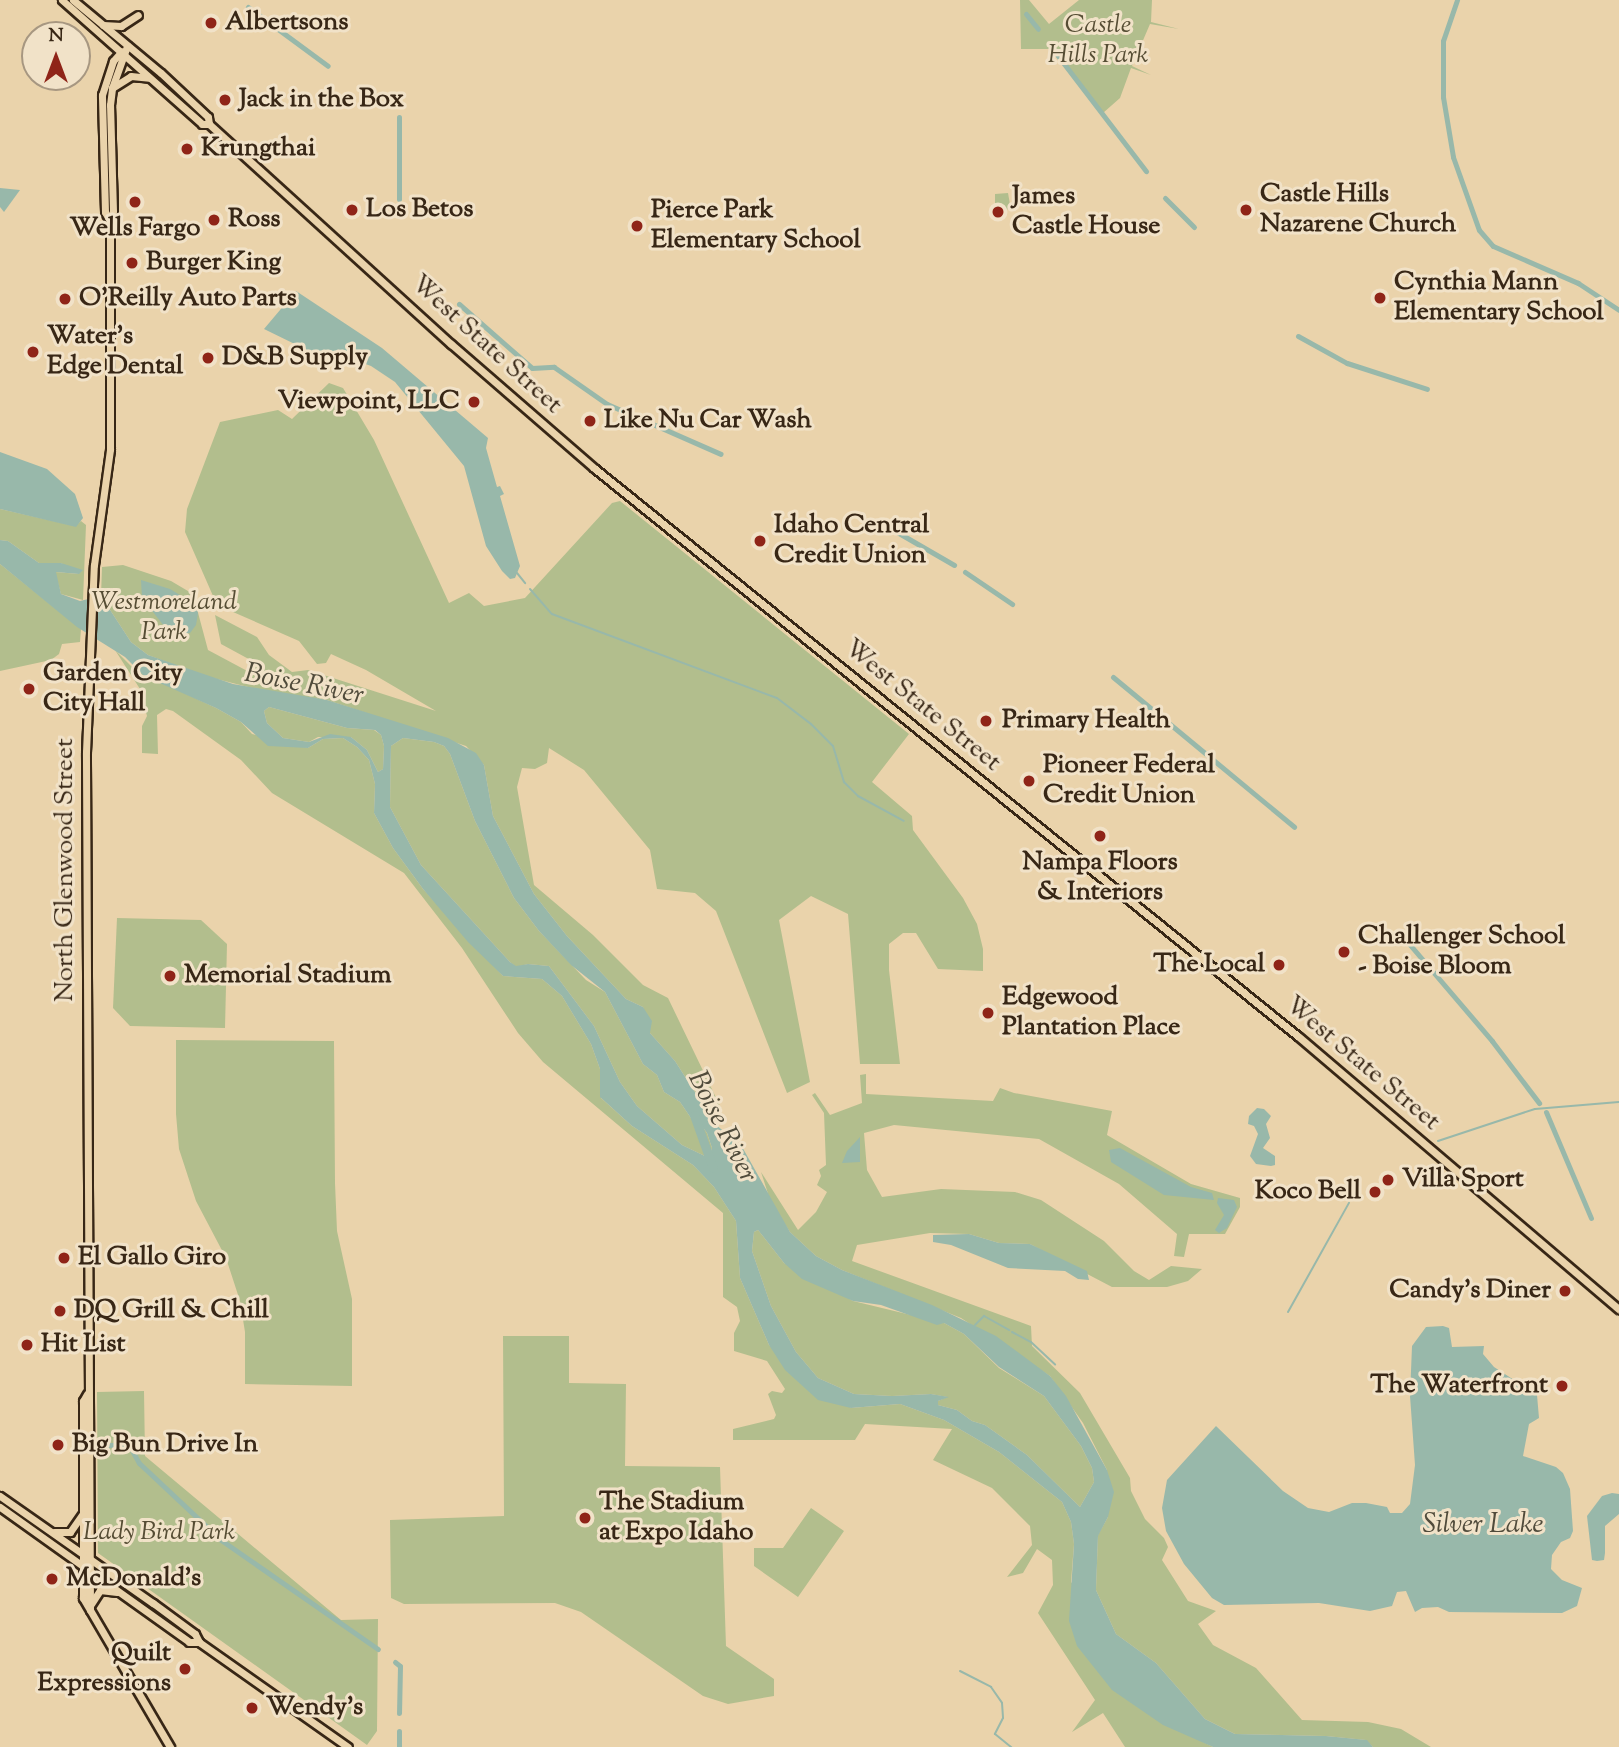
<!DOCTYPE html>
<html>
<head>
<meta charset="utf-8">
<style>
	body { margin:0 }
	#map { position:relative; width:1619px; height:1747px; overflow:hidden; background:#ead3ab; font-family:"Sorts Mill Goudy",serif }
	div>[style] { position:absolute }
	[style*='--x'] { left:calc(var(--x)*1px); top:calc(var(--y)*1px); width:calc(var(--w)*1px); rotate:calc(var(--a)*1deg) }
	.green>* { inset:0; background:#b2be8d }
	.water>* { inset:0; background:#98b8aa }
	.stream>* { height:2px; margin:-1px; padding:0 1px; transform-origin:1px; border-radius:1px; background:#98b8aa }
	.canal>* { height:5px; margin:-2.5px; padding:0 2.5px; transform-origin:2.5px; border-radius:2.5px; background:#98b8aa }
	.river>* { height:9px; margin:-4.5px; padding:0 4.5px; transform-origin:4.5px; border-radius:4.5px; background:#98b8aa }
	.roads { filter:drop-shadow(2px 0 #382716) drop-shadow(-2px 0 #382716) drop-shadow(0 2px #382716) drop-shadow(0 -2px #382716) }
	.major>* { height:7px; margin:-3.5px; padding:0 3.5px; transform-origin:3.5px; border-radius:3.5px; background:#ead3ab }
	.dots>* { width:19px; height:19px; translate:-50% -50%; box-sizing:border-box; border:4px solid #f1e2c8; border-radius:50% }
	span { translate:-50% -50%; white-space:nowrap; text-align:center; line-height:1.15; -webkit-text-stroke:6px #f1e2c8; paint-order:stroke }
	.poi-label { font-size:26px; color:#382716; font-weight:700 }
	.left { translate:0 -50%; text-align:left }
	.right { translate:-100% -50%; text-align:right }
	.park-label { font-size:26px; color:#564d34; font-style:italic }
	.street-label { font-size:26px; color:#382716 }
	.water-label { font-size:28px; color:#504b3b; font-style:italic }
	.north { position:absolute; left:21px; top:21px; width:70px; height:70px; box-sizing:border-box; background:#f1e2c8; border:2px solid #a79781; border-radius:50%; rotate:0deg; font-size:19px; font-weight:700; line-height:28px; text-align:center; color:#382716 }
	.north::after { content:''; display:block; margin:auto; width:24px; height:32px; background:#8f2418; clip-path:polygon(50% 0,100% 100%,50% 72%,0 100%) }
</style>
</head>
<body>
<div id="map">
	<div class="green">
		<i style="clip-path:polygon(1020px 0,1029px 0,1049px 24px,1079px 0,1152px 0,1151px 22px,1179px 29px,1150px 24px,1132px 66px,1151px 75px,1131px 68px,1120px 98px,1103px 113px,1053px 49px,1021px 49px)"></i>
		<i style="clip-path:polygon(1008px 193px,1011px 210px,995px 207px,995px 194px)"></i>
		<i style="clip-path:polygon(329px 383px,343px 388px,374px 440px,449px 603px,469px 593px,484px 606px,525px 598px,612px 503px,620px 501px,909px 734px,872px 782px,912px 816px,913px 830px,963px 898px,977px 924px,983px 949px,983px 971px,938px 969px,916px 933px,903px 933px,889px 944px,889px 970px,900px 1064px,860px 1064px,848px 914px,811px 896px,779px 920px,810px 1082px,787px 1093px,716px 911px,695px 893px,657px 889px,650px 850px,584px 770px,549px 748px,547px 763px,535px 769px,522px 768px,517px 787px,534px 885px,593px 935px,643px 985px,668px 998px,722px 1110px,716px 1125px,675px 1061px,650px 1033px,643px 1007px,626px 999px,567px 936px,534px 894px,493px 816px,484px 765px,466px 746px,327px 700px,268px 692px,205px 676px,148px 655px,131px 642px,101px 596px,102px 567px,123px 565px,171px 581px,193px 594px,208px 650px,251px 673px,256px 663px,221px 644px,215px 615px,257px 637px,269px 655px,292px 672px,308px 670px,436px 711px,366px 670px,331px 654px,326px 663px,317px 664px,299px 641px,217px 605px,185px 532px,187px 509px,220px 422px,278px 410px,292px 419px)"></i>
		<i style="clip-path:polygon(0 509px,75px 526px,81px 521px,86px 525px,83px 600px,61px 594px,55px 572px,79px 574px,61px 563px,39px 563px,8px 541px,0 540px)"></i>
		<i style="clip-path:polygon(0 564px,81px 629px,80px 642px,62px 644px,59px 654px,51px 660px,0 671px)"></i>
		<i style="clip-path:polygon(115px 650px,135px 670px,216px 708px,241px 722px,252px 734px,308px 748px,323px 739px,343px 738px,357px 747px,369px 760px,375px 784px,374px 813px,393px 848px,423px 889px,503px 976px,542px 979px,562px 996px,591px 1044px,600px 1069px,601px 1098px,632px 1126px,693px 1165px,714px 1187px,736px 1221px,740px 1278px,769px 1345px,851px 1408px,900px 1404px,944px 1420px,999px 1452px,1062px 1502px,1071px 1522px,1074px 1544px,1071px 1582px,1203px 1742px,1213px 1747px,1125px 1747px,1103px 1713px,1072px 1732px,1095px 1700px,1038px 1613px,1053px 1585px,1052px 1560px,1037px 1549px,1023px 1573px,1007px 1577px,1032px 1545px,1030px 1526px,992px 1488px,933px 1460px,952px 1429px,865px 1424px,855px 1440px,733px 1440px,733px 1429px,774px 1419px,776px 1415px,768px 1394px,772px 1391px,782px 1393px,785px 1389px,767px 1361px,734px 1351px,734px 1333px,740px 1321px,737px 1307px,723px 1297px,723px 1213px,543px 1062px,518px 1033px,462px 948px,404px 873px,272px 793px,241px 760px,173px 711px,166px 709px,157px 715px,158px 754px,142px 753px,142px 726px,147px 716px,140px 689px)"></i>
		<i style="clip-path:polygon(269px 707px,347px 728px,374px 730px,381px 735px,384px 746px,383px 769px,378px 772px,367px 750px,351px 737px,318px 737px,309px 742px,283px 738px,267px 723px,264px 711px)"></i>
		<i style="clip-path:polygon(403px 738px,434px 742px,444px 746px,450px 754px,475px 821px,514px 898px,539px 931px,586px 980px,605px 992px,643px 1064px,657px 1075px,664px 1092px,680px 1102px,697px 1127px,701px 1125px,707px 1133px,712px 1148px,709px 1158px,682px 1145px,637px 1106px,620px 1082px,594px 1026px,549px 966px,528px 964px,516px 967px,510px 962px,421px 865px,390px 807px,391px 746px)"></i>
		<i style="clip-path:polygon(117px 918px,201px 920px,227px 944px,225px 1028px,130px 1026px,113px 1008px)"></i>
		<i style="clip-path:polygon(176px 1040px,334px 1041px,335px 1183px,337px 1231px,352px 1299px,352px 1386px,245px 1384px,245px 1332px,240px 1301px,226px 1258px,196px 1201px,179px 1149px,176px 1114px)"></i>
		<i style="clip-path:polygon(866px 1074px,866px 1094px,993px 1101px,1000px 1088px,1014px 1093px,1112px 1111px,1107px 1135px,1191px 1184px,1240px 1198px,1240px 1207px,1225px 1234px,1189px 1234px,1184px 1257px,1174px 1256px,1177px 1234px,1119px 1184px,1039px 1139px,894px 1125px,864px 1133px,867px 1170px,882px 1197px,941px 1189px,1015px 1192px,1041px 1200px,1104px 1241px,1134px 1271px,1149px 1280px,1171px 1266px,1202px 1269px,1188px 1281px,1167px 1287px,1112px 1287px,1030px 1244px,999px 1243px,969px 1234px,930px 1233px,857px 1245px,852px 1261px,1031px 1326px,1032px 1346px,1080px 1393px,1130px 1478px,1131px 1491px,1145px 1519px,1164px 1538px,1168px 1547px,1162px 1560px,1188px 1601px,1216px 1611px,1198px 1624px,1213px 1645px,1256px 1668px,1302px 1720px,1368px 1722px,1401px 1729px,1431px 1747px,1373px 1747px,1366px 1740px,1326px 1736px,1235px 1734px,1205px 1719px,1156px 1663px,1116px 1634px,1096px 1590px,1098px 1535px,1108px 1517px,1107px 1470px,1083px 1423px,1050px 1376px,961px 1318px,842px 1270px,816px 1256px,790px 1232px,771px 1203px,761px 1172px,798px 1230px,816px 1212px,827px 1192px,817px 1185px,821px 1176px,819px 1170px,826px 1165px,824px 1113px,812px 1095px,815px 1093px,830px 1115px,862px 1103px,860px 1075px)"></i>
		<i style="clip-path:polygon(758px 1230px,784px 1263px,853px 1301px,944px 1323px,964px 1334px,999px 1368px,1044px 1396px,1081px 1446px,1092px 1468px,1094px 1482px,1080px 1507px,1027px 1455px,985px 1425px,972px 1421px,957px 1410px,938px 1405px,938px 1401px,947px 1397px,931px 1394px,892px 1396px,854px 1394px,818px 1378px,796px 1352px,771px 1306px,752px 1251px,754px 1232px)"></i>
		<i style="clip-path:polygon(503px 1336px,569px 1336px,569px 1383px,626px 1384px,625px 1466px,720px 1467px,726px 1646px,774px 1679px,774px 1696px,728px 1704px,703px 1696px,581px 1612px,555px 1603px,404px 1604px,391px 1598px,390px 1520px,504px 1516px)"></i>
		<i style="clip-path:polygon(144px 1391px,145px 1456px,341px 1620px,378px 1619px,377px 1731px,367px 1745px,98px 1553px,97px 1392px)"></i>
		<i style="clip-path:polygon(811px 1508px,844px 1531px,798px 1597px,754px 1566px,754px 1548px,783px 1548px)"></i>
	</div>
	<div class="water">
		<i style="clip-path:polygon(0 188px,20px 190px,4px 212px,0 207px)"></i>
		<i style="clip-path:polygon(296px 291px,382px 348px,488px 438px,486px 448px,497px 487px,500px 486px,504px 494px,500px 496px,520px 566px,515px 578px,510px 579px,502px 571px,486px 546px,464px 466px,395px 382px,371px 366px,338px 354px,309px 351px,264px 329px)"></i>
		<i style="clip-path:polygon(0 452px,47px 469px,75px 494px,83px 518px,76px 527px,0 509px)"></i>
		<i style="clip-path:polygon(evenodd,0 540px,8px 541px,39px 563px,61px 563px,83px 570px,79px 574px,56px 572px,61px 594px,80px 601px,101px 596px,131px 642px,148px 655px,233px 684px,327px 700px,448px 738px,476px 753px,484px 765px,493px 816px,534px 894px,567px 936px,626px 999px,643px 1007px,652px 1021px,650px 1033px,675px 1061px,716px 1125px,741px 1145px,790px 1232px,816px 1256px,842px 1270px,932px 1305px,996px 1336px,1050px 1376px,1066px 1396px,1107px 1470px,1114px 1492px,1108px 1517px,1098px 1536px,1096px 1590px,1116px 1634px,1156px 1663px,1205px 1719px,1235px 1734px,1326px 1736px,1367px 1740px,1373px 1747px,1213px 1747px,1163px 1725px,1112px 1690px,1077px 1646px,1069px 1621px,1074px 1544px,1071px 1522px,1062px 1502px,999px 1452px,944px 1420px,900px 1404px,851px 1408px,818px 1400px,785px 1370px,769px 1345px,740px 1278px,736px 1221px,714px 1187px,693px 1165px,632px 1126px,600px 1097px,600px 1069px,591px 1044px,562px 996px,542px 979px,503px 976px,468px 942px,423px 889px,393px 848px,374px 813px,375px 784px,369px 760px,357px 747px,343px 738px,323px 739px,308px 748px,268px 746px,241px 722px,216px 708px,144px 676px,125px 657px,77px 627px,0 564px,0 540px,269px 707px,347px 728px,375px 730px,381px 735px,384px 746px,383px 769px,378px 772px,367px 750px,351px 737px,330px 734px,309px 742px,283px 738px,267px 723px,264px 711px,269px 707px,0 540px,403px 738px,434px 742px,444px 746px,450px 754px,475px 821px,514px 898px,539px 931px,571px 965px,605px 992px,643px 1064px,657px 1075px,664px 1092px,680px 1102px,697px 1127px,701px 1125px,707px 1133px,712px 1148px,709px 1158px,682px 1145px,637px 1106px,620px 1082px,594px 1026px,549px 966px,528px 964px,516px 966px,510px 962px,421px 865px,390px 807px,391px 746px,403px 738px,0 540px,758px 1230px,784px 1263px,802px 1279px,853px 1301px,881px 1305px,937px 1325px,944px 1323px,964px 1334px,999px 1367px,1044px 1396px,1081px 1446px,1092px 1468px,1094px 1482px,1080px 1507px,1027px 1455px,985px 1425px,972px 1421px,957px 1410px,938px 1405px,938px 1401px,949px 1397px,931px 1394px,892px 1396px,854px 1394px,818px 1378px,796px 1352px,771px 1306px,752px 1251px,754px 1232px,758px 1230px)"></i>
		<i style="clip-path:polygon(141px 580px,170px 589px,195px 604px,198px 613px,196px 625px,190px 633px,176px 634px,164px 626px,142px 598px)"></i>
		<i style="clip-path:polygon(1257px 1108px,1264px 1109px,1271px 1116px,1266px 1124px,1270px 1138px,1263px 1148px,1275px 1156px,1275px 1165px,1271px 1166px,1256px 1164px,1250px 1156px,1258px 1134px,1254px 1126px,1248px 1124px,1249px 1116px)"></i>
		<i style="clip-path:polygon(860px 1137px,860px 1162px,842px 1163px,847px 1151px)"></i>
		<i style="clip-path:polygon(1120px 1148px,1191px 1187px,1212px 1193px,1214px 1200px,1164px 1195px,1111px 1162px,1109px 1150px)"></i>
		<i style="clip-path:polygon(1218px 1198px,1234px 1200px,1237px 1207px,1227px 1228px,1219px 1233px,1215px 1230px,1224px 1215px,1217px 1203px)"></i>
		<i style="clip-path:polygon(969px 1234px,999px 1243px,1030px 1244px,1087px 1271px,1089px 1280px,1078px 1279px,1065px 1271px,1008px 1268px,951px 1245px,933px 1242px,933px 1235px)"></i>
		<i style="clip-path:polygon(1443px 1326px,1449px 1328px,1452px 1347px,1484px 1346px,1483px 1354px,1494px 1367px,1537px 1395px,1539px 1418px,1529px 1424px,1523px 1456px,1556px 1467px,1563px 1473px,1570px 1489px,1573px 1531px,1570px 1538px,1561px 1542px,1552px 1555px,1551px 1569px,1562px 1580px,1582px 1588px,1577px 1606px,1562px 1613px,1449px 1612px,1438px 1607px,1422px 1608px,1415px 1612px,1406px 1591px,1397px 1592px,1392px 1606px,1370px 1611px,1319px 1603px,1224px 1605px,1212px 1598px,1184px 1564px,1166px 1531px,1162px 1508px,1167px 1480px,1216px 1426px,1283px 1491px,1308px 1508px,1329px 1512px,1352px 1503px,1366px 1503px,1387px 1507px,1390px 1513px,1402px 1513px,1410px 1504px,1415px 1465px,1410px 1396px,1412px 1346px,1426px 1327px)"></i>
		<i style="clip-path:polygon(1612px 1493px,1619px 1494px,1619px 1514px,1605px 1526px,1605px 1553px,1604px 1560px,1597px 1561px,1592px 1560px,1587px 1516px,1602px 1496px)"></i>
	</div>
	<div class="stream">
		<i style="--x:517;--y:573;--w:13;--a:51"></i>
		<i style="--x:530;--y:589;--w:33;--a:49"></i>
		<i style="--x:552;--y:614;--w:240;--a:20.5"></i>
		<i style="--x:777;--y:698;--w:43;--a:37.4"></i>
		<i style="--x:811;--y:724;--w:31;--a:45"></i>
		<i style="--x:833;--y:746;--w:38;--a:73"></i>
		<i style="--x:844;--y:782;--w:20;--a:45"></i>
		<i style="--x:858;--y:796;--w:52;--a:28.5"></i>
		<i style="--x:1438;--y:1141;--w:102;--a:-18.3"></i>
		<i style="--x:1535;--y:1109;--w:84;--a:-4.8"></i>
		<i style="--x:1288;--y:1312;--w:125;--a:-60.8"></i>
		<i style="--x:975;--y:1325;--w:13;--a:-45"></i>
		<i style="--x:984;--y:1316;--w:29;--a:29"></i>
		<i style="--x:1012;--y:1332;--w:21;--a:28"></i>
		<i style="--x:1031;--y:1342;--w:33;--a:43"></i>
		<i style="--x:960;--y:1671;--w:35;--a:27"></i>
		<i style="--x:991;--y:1687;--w:19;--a:55"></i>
		<i style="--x:1002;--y:1703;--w:15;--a:86"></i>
		<i style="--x:1003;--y:1718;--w:18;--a:117"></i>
		<i style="--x:995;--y:1734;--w:21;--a:39"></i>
	</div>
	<div class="canal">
		<i style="--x:1457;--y:0;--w:43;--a:108.9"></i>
		<i style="--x:1443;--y:41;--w:56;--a:90"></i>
		<i style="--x:1443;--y:97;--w:61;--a:80.5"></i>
		<i style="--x:1453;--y:157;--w:77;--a:70.4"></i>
		<i style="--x:1479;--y:230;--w:21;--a:49"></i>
		<i style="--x:1493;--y:246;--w:93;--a:23.5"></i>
		<i style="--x:1578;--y:283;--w:49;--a:33.4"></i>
		<i style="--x:248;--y:7;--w:99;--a:36.4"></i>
		<i style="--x:1026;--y:14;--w:19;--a:51"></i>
		<i style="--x:1055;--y:52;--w:150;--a:52.6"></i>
		<i style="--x:399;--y:117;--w:82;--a:90"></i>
		<i style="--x:1165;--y:198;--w:41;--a:45"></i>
		<i style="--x:459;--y:304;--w:97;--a:41.2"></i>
		<i style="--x:532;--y:368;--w:22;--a:-3"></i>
		<i style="--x:554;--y:367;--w:65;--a:34.9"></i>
		<i style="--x:607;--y:404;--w:124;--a:23.7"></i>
		<i style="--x:1298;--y:336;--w:56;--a:28.9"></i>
		<i style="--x:1347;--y:363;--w:84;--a:18"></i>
		<i style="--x:890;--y:528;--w:74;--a:30"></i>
		<i style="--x:965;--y:572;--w:57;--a:34.2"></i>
		<i style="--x:1113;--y:677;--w:235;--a:39.6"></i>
		<i style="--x:1405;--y:939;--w:134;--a:49.5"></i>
		<i style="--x:1492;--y:1041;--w:78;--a:52.8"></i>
		<i style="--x:1546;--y:1112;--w:115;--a:67"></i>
		<i style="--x:102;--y:1445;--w:27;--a:0"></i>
		<i style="--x:129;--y:1445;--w:21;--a:61"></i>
		<i style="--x:139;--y:1463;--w:112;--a:43.2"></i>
		<i style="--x:221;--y:1540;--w:191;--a:34.8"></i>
		<i style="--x:395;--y:1662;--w:6;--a:39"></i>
		<i style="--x:400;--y:1666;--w:47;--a:91.2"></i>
		<i style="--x:399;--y:1731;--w:16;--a:90"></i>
	</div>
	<div class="river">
		<i style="--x:694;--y:1115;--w:56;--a:70.3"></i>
	</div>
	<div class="roads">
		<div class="major">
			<i style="--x:62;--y:0;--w:187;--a:41.5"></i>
			<i style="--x:202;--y:124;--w:7;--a:0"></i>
			<i style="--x:73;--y:0;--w:114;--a:39.7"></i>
			<i style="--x:161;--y:73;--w:64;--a:43.1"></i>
			<i style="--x:208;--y:117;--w:7;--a:82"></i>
			<i style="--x:209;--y:124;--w:327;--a:42.3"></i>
			<i style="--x:451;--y:344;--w:189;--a:40.9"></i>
			<i style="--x:594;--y:468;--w:906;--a:38.91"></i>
			<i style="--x:1299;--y:1037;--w:420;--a:40.4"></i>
			<i style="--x:103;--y:25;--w:18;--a:3"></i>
			<i style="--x:121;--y:26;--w:20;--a:-33"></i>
			<i style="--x:112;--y:88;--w:22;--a:-32"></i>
			<i style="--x:131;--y:76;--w:18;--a:6"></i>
			<i style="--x:110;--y:221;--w:10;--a:-119"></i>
			<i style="--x:105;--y:212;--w:117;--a:-91.5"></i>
			<i style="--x:102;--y:95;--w:36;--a:-72"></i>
			<i style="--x:113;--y:61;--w:13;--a:-48"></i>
			<i style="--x:87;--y:1394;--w:8;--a:120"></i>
			<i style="--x:83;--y:1401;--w:197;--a:90"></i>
			<i style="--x:83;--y:1598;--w:173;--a:59.7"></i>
			<i style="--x:0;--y:1496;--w:187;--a:35"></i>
			<i style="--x:153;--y:1603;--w:52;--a:36.4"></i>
			<i style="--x:195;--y:1634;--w:9;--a:63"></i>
			<i style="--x:199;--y:1642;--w:182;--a:35.2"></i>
			<i style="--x:0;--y:1507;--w:232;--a:35.5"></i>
			<i style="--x:189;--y:1642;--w:10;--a:0"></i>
			<i style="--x:54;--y:1532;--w:16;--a:0"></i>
			<i style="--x:70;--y:1532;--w:21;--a:-55"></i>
			<i style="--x:91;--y:1604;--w:17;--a:-57"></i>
			<i style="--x:100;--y:1590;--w:17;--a:7"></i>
			<i style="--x:90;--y:1610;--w:858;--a:-90.27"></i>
			<i style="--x:86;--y:752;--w:187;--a:-87.6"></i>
			<i style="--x:94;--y:565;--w:117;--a:-82.1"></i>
			<i style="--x:110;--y:449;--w:227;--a:-90"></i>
			<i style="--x:110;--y:222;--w:11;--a:-75"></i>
			<i style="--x:113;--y:211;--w:106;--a:-91.6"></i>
			<i style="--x:110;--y:105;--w:17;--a:-83"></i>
			<i style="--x:112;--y:88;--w:45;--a:-70.3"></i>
		</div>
	</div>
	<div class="dots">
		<i style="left:211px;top:23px;background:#8f2418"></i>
		<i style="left:225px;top:100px;background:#8f2418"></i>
		<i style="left:187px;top:149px;background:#8f2418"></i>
		<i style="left:135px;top:202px;background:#8f2418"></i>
		<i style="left:352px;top:210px;background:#8f2418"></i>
		<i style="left:1246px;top:210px;background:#8f2418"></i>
		<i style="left:998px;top:212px;background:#8f2418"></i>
		<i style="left:214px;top:220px;background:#8f2418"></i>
		<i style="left:637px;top:226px;background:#8f2418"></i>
		<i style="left:132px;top:263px;background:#8f2418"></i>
		<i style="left:1380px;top:298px;background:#8f2418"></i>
		<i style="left:65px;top:299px;background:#8f2418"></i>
		<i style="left:33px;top:352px;background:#8f2418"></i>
		<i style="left:208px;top:358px;background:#8f2418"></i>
		<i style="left:474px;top:402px;background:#8f2418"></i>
		<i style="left:590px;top:421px;background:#8f2418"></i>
		<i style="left:760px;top:541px;background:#8f2418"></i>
		<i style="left:29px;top:689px;background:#8f2418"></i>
		<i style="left:986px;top:721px;background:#8f2418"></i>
		<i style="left:1029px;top:781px;background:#8f2418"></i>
		<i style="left:1100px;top:836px;background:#8f2418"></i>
		<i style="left:1344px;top:952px;background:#8f2418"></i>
		<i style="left:1279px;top:965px;background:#8f2418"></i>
		<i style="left:170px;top:976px;background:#8f2418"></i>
		<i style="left:988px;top:1013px;background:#8f2418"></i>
		<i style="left:1388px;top:1180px;background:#8f2418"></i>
		<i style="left:1375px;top:1192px;background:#8f2418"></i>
		<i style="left:64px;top:1258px;background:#8f2418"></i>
		<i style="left:1565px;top:1291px;background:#8f2418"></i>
		<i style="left:60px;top:1311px;background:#8f2418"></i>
		<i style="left:27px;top:1345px;background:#8f2418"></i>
		<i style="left:1562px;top:1386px;background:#8f2418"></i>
		<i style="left:58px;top:1445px;background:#8f2418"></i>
		<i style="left:585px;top:1518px;background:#8f2418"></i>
		<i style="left:52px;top:1579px;background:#8f2418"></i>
		<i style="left:185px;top:1669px;background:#8f2418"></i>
		<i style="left:252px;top:1708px;background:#8f2418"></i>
	</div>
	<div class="poi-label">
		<span class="left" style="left:225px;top:23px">Albertsons</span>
		<span class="left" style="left:239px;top:100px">Jack in the Box</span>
		<span class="left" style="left:201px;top:149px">Krungthai</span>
		<span class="left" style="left:1260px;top:210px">Castle Hills<br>Nazarene Church</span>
		<span class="left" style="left:1012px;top:212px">James<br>Castle House</span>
		<span class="left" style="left:366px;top:210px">Los Betos</span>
		<span class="left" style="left:651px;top:226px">Pierce Park<br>Elementary School</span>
		<span class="left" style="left:228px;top:220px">Ross</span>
		<span style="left:135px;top:229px">Wells Fargo</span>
		<span class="left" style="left:146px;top:263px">Burger King</span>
		<span class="left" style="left:1394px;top:298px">Cynthia Mann<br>Elementary School</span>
		<span class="left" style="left:79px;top:299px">O'Reilly Auto Parts</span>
		<span class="left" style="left:47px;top:352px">Water's<br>Edge Dental</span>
		<span class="left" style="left:222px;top:358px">D&amp;B Supply</span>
		<span class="right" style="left:460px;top:402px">Viewpoint, LLC</span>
		<span class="left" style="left:604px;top:421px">Like Nu Car Wash</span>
		<span class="left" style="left:774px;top:541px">Idaho Central<br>Credit Union</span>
		<span class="left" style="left:43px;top:689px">Garden City<br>City Hall</span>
		<span class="left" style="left:1002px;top:721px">Primary Health</span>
		<span class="left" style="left:1043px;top:781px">Pioneer Federal<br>Credit Union</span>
		<span style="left:1100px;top:878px">Nampa Floors<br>&amp; Interiors</span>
		<span class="left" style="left:1358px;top:952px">Challenger School<br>- Boise Bloom</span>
		<span class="right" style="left:1265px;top:965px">The Local</span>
		<span class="left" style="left:184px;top:976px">Memorial Stadium</span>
		<span class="left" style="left:1002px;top:1013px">Edgewood<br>Plantation Place</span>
		<span class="left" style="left:1402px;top:1180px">Villa Sport</span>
		<span class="right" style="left:1361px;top:1192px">Koco Bell</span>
		<span class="left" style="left:78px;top:1258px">El Gallo Giro</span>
		<span class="right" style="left:1551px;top:1291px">Candy's Diner</span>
		<span class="left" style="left:74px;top:1311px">DQ Grill &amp; Chill</span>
		<span class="left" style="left:41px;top:1345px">Hit List</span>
		<span class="right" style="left:1548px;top:1386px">The Waterfront</span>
		<span class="left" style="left:72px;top:1445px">Big Bun Drive In</span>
		<span class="left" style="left:599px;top:1518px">The Stadium<br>at Expo Idaho</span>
		<span class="left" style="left:66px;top:1579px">McDonald's</span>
		<span class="right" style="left:171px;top:1669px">Quilt<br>Expressions</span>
		<span class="left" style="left:266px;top:1708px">Wendy's</span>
	</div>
	<div class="park-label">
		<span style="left:1098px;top:41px">Castle<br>Hills Park</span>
		<span style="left:164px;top:618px">Westmoreland<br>Park</span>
		<span style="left:159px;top:1533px">Lady Bird Park</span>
	</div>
	<div class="street-label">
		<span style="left:486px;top:345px;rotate:42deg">West State Street</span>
		<span style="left:922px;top:706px;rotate:39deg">West State Street</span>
		<span style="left:66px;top:870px;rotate:-90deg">North Glenwood Street</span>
		<span style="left:1362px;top:1064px;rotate:40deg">West State Street</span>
	</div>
	<div class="water-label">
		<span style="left:304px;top:685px;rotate:11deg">Boise River</span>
		<span style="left:722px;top:1127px;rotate:63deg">Boise River</span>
		<span style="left:1483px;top:1525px">Silver Lake</span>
	</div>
	<div class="north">N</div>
</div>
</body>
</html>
